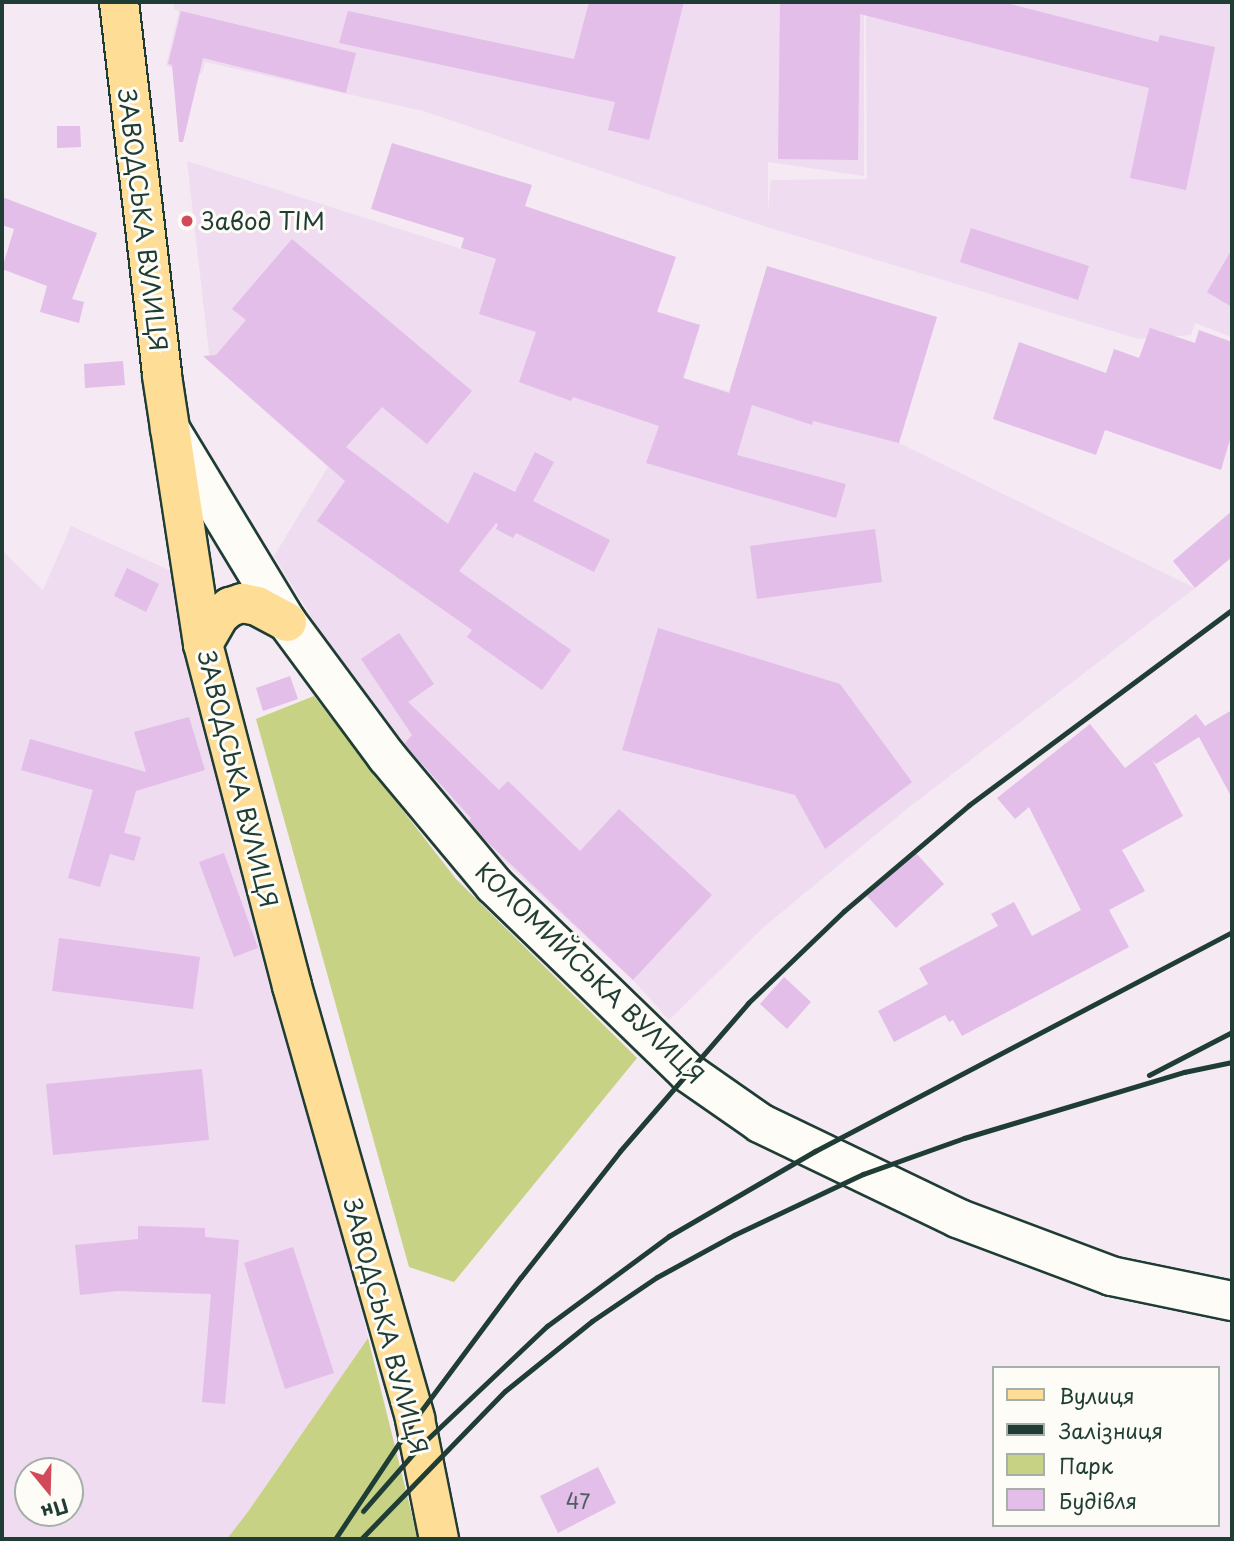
<!DOCTYPE html>
<html>
<head>
<meta charset="utf-8">
<style>
	body { margin:0 }
	#map { position:relative; width:1234px; height:1541px; overflow:hidden; background:#f5e9f3; font-family:"Playpen Sans",sans-serif }
	div>[style] { position:absolute }
	[style*='--x'] { left:calc(var(--x)*1px); top:calc(var(--y)*1px); width:calc(var(--w)*1px); rotate:calc(var(--a)*1deg) }
	.built>* { inset:0; background:#efdcf0 }
	.green>* { inset:0; background:#c7d285 }
	.building>* { inset:0; background:#e2bee9 }
	.roads { filter:drop-shadow(2px 0 #1f3d34) drop-shadow(-2px 0 #1f3d34) drop-shadow(0 2px #1f3d34) drop-shadow(0 -2px #1f3d34) }
	.minor>* { height:38px; margin:-19px; padding:0 19px; transform-origin:19px; border-radius:19px; background:#fdfcf7 }
	.major>* { height:38px; margin:-19px; padding:0 19px; transform-origin:19px; border-radius:19px; background:#fedd96 }
	.rail>* { height:5px; margin:-2.5px; padding:0 2.5px; transform-origin:2.5px; border-radius:2.5px; background:#1f3d34 }
	.dots>* { width:19px; height:19px; translate:-50% -50%; box-sizing:border-box; border:4px solid #fdfcf7; border-radius:50% }
	span { translate:-50% -50%; white-space:nowrap; text-align:center; line-height:1.15; -webkit-text-stroke:6px #fdfcf7; paint-order:stroke }
	.number-label { font-size:21px; color:#505d61 }
	.number-label span { -webkit-text-stroke-width:0 }
	.street-label { font-size:24px; color:#1f3d34 }
	.poi-label { font-size:24px; color:#1f3d34 }
	.left { translate:0 -50%; text-align:left }
	.frame { position:absolute; inset:0; border:4px solid #1f3d34; pointer-events:none }
	.legend { position:absolute; left:992px; top:1366px; width:228px; height:161px; box-sizing:border-box; background:#fdfcf7; border:2px solid #a4b0a9; margin:0; padding:9px 12px; list-style:none; font-size:21px; color:#1f3d34 }
	.legend li { display:flex; align-items:center; gap:14px; height:35px }
	.legend b { width:35px; border:2px solid #a4b0a9 }
	.north { position:absolute; left:14px; top:1457px; width:70px; height:70px; box-sizing:border-box; background:#fdfcf7; border:2px solid #a4b0a9; border-radius:50%; rotate:161deg; font-size:19px; font-weight:700; line-height:28px; text-align:center; color:#1f3d34 }
	.north::after { content:''; display:block; margin:auto; width:24px; height:32px; background:#d1495b; clip-path:polygon(50% 0,100% 100%,50% 72%,0 100%) }
</style>
</head>
<body>
<div id="map">
	<div class="built">
		<i style="clip-path:polygon(174px 2px,867px 2px,864px 16px,864px 176px,768px 162px,768px 210px,771px 180px,867px 179px,866px 15px,869px 2px,1232px 2px,1232px 337px,1195px 323px,1191px 335px,1139px 339px,767px 227px,423px 111px,205px 62px,202px 74px,166px 66px,179px 11px,174px 9px)"></i>
		<i style="clip-path:polygon(187px 161px,700px 325px,684px 378px,899px 443px,1195px 588px,908px 808px,765px 926px,669px 1020px,633px 980px,463px 824px,377px 724px,274px 556px,328px 467px,210px 362px)"></i>
		<i style="clip-path:polygon(evenodd,71px 526px,187px 578px,368px 1338px,229px 1539px,2px 1539px,2px 551px,43px 590px,71px 526px,28px 1471px,70px 1471px,70px 1513px,28px 1513px,28px 1471px)"></i>
	</div>
	<div class="green">
		<i style="clip-path:polygon(314px 696px,456px 879px,637px 1058px,454px 1282px,409px 1267px,256px 719px)"></i>
		<i style="clip-path:polygon(368px 1338px,418px 1539px,227px 1539px,247px 1513px)"></i>
	</div>
	<div class="building">
		<i style="clip-path:polygon(589px 2px,684px 2px,649px 140px,608px 130px,615px 102px,339px 43px,348px 11px,574px 59px)"></i>
		<i style="clip-path:polygon(780px 2px,1002px 2px,1158px 42px,1160px 35px,1215px 47px,1186px 190px,1130px 178px,1149px 88px,860px 14px,858px 160px,778px 159px)"></i>
		<i style="clip-path:polygon(181px 11px,356px 53px,346px 93px,203px 58px,183px 142px,179px 142px,172px 65px,168px 64px)"></i>
		<i style="clip-path:polygon(57px 126px,80px 126px,81px 147px,57px 148px)"></i>
		<i style="clip-path:polygon(392px 143px,532px 185px,525px 206px,676px 257px,657px 312px,700px 325px,683px 378px,729px 393px,767px 266px,937px 317px,899px 443px,813px 421px,812px 425px,752px 405px,737px 455px,846px 484px,836px 518px,646px 463px,659px 426px,573px 397px,571px 401px,519px 382px,536px 332px,479px 314px,496px 259px,461px 248px,464px 238px,371px 209px)"></i>
		<i style="clip-path:polygon(2px 197px,97px 233px,72px 299px,84px 302px,79px 323px,40px 312px,47px 286px,2px 269px,14px 229px,2px 225px)"></i>
		<i style="clip-path:polygon(971px 228px,1089px 266px,1078px 300px,960px 262px)"></i>
		<i style="clip-path:polygon(292px 239px,472px 391px,427px 444px,382px 407px,346px 447px,448px 524px,474px 472px,515px 492px,535px 452px,554px 462px,533px 501px,610px 540px,594px 572px,516px 533px,513px 538px,496px 529px,498px 524px,496px 523px,459px 571px,571px 650px,542px 690px,467px 637px,472px 630px,317px 521px,345px 481px,203px 356px,216px 355px,246px 320px,232px 309px)"></i>
		<i style="clip-path:polygon(1232px 249px,1232px 307px,1207px 292px)"></i>
		<i style="clip-path:polygon(1150px 328px,1195px 343px,1199px 330px,1232px 342px,1232px 433px,1221px 470px,1105px 430px,1096px 455px,993px 419px,1019px 342px,1106px 373px,1114px 349px,1139px 358px)"></i>
		<i style="clip-path:polygon(123px 361px,125px 385px,85px 388px,84px 364px)"></i>
		<i style="clip-path:polygon(1232px 511px,1232px 557px,1195px 588px,1173px 561px)"></i>
		<i style="clip-path:polygon(875px 529px,882px 582px,757px 599px,750px 546px)"></i>
		<i style="clip-path:polygon(127px 568px,159px 584px,146px 612px,114px 596px)"></i>
		<i style="clip-path:polygon(658px 628px,840px 684px,912px 782px,825px 849px,795px 795px,622px 750px)"></i>
		<i style="clip-path:polygon(399px 633px,434px 684px,408px 702px,499px 790px,508px 781px,580px 851px,619px 809px,712px 895px,633px 980px,480px 835px,469px 821px,471px 818px,404px 744px,412px 735px,361px 659px)"></i>
		<i style="clip-path:polygon(290px 676px,298px 699px,263px 711px,256px 688px)"></i>
		<i style="clip-path:polygon(1232px 710px,1232px 798px,1199px 737px,1156px 764px,1152px 759px,1183px 816px,1122px 850px,1145px 891px,1109px 910px,1129px 947px,962px 1036px,953px 1020px,949px 1022px,945px 1015px,894px 1042px,878px 1011px,928px 984px,919px 968px,998px 926px,991px 914px,1014px 902px,1032px 936px,1081px 910px,1029px 807px,1015px 819px,997px 798px,1090px 724px,1125px 768px,1196px 714px,1205px 726px)"></i>
		<i style="clip-path:polygon(189px 717px,205px 770px,136px 791px,124px 833px,141px 837px,134px 861px,110px 854px,100px 887px,68px 878px,93px 790px,21px 770px,30px 739px,146px 772px,134px 732px)"></i>
		<i style="clip-path:polygon(915px 852px,944px 884px,896px 928px,867px 896px)"></i>
		<i style="clip-path:polygon(224px 853px,258px 948px,234px 957px,199px 862px)"></i>
		<i style="clip-path:polygon(59px 938px,200px 957px,193px 1009px,52px 991px)"></i>
		<i style="clip-path:polygon(784px 977px,811px 1002px,787px 1029px,760px 1004px)"></i>
		<i style="clip-path:polygon(202px 1069px,209px 1140px,53px 1155px,46px 1084px)"></i>
		<i style="clip-path:polygon(138px 1226px,205px 1228px,205px 1237px,239px 1240px,225px 1404px,202px 1402px,211px 1294px,118px 1291px,80px 1295px,75px 1245px,138px 1239px)"></i>
		<i style="clip-path:polygon(293px 1247px,334px 1373px,285px 1389px,244px 1263px)"></i>
		<i style="clip-path:polygon(598px 1467px,616px 1503px,558px 1533px,540px 1496px)"></i>
	</div>
	<div class="roads">
		<div class="minor">
			<i style="--x:170;--y:429;--w:226;--a:58.8"></i>
			<i style="--x:287;--y:622;--w:168;--a:53.5"></i>
			<i style="--x:387;--y:757;--w:167;--a:50.1"></i>
			<i style="--x:494;--y:885;--w:269;--a:44.1"></i>
			<i style="--x:687;--y:1072;--w:89;--a:34.9"></i>
			<i style="--x:760;--y:1123;--w:219;--a:25.7"></i>
			<i style="--x:957;--y:1218;--w:165;--a:20.6"></i>
			<i style="--x:1111;--y:1276;--w:124;--a:11.7"></i>
		</div>
		<div class="major">
			<i style="--x:119;--y:2;--w:376;--a:83.4"></i>
			<i style="--x:162;--y:376;--w:271;--a:81.3"></i>
			<i style="--x:203;--y:644;--w:353;--a:75.4"></i>
			<i style="--x:292;--y:986;--w:450;--a:74.1"></i>
			<i style="--x:415;--y:1419;--w:122;--a:78.7"></i>
			<i style="--x:203;--y:644;--w:34;--a:-60"></i>
			<i style="--x:220;--y:615;--w:13;--a:-39"></i>
			<i style="--x:230;--y:607;--w:13;--a:-18"></i>
			<i style="--x:242;--y:603;--w:15;--a:11"></i>
			<i style="--x:257;--y:606;--w:34;--a:28"></i>
		</div>
	</div>
	<div class="rail">
		<i style="--x:1149;--y:1075;--w:93;--a:-27.4"></i>
		<i style="--x:363;--y:1511;--w:86;--a:-48.8"></i>
		<i style="--x:420;--y:1446;--w:175;--a:-43.4"></i>
		<i style="--x:547;--y:1326;--w:152;--a:-36.4"></i>
		<i style="--x:669;--y:1236;--w:169;--a:-30.2"></i>
		<i style="--x:815;--y:1151;--w:471;--a:-27.7"></i>
		<i style="--x:335;--y:1539;--w:144;--a:-56.3"></i>
		<i style="--x:415;--y:1419;--w:177;--a:-53.3"></i>
		<i style="--x:521;--y:1277;--w:160;--a:-51.8"></i>
		<i style="--x:620;--y:1151;--w:196;--a:-49.1"></i>
		<i style="--x:748;--y:1003;--w:133;--a:-43.8"></i>
		<i style="--x:844;--y:911;--w:164;--a:-40.3"></i>
		<i style="--x:969;--y:805;--w:327;--a:-36.6"></i>
		<i style="--x:361;--y:1539;--w:206;--a:-45.8"></i>
		<i style="--x:505;--y:1391;--w:112;--a:-38.8"></i>
		<i style="--x:592;--y:1321;--w:78;--a:-34.1"></i>
		<i style="--x:657;--y:1277;--w:88;--a:-28.6"></i>
		<i style="--x:734;--y:1235;--w:143;--a:-25.3"></i>
		<i style="--x:863;--y:1174;--w:107;--a:-19.6"></i>
		<i style="--x:964;--y:1138;--w:230;--a:-16.7"></i>
		<i style="--x:1184;--y:1072;--w:49;--a:-11.8"></i>
	</div>
	<div class="dots">
		<i style="left:187px;top:221px;background:#d1495b"></i>
	</div>
	<div class="number-label">
		<span style="left:578px;top:1500px">47</span>
	</div>
	<div class="street-label">
		<span style="left:143px;top:220px;rotate:83deg">ЗАВОДСЬКА ВУЛИЦЯ</span>
		<span style="left:238px;top:779px;rotate:76deg">ЗАВОДСЬКА ВУЛИЦЯ</span>
		<span style="left:590px;top:973px;rotate:44deg">КОЛОМИЙСЬКА ВУЛИЦЯ</span>
		<span style="left:386px;top:1326px;rotate:75deg">ЗАВОДСЬКА ВУЛИЦЯ</span>
	</div>
	<div class="poi-label">
		<span class="left" style="left:201px;top:221px">Завод ТІМ</span>
	</div>
	<div class="frame"></div>
	<ul class="legend">
	<li><b style="height:9px;background:#fedd96"></b>Вулиця</li>
	<li><b style="height:9px;background:#1f3d34"></b>Залізниця</li>
	<li><b style="height:19px;background:#c7d285"></b>Парк</li>
	<li><b style="height:19px;background:#e2bee9"></b>Будівля</li>
	</ul>
	<div class="north">Пн</div>
</div>
</body>
</html>
